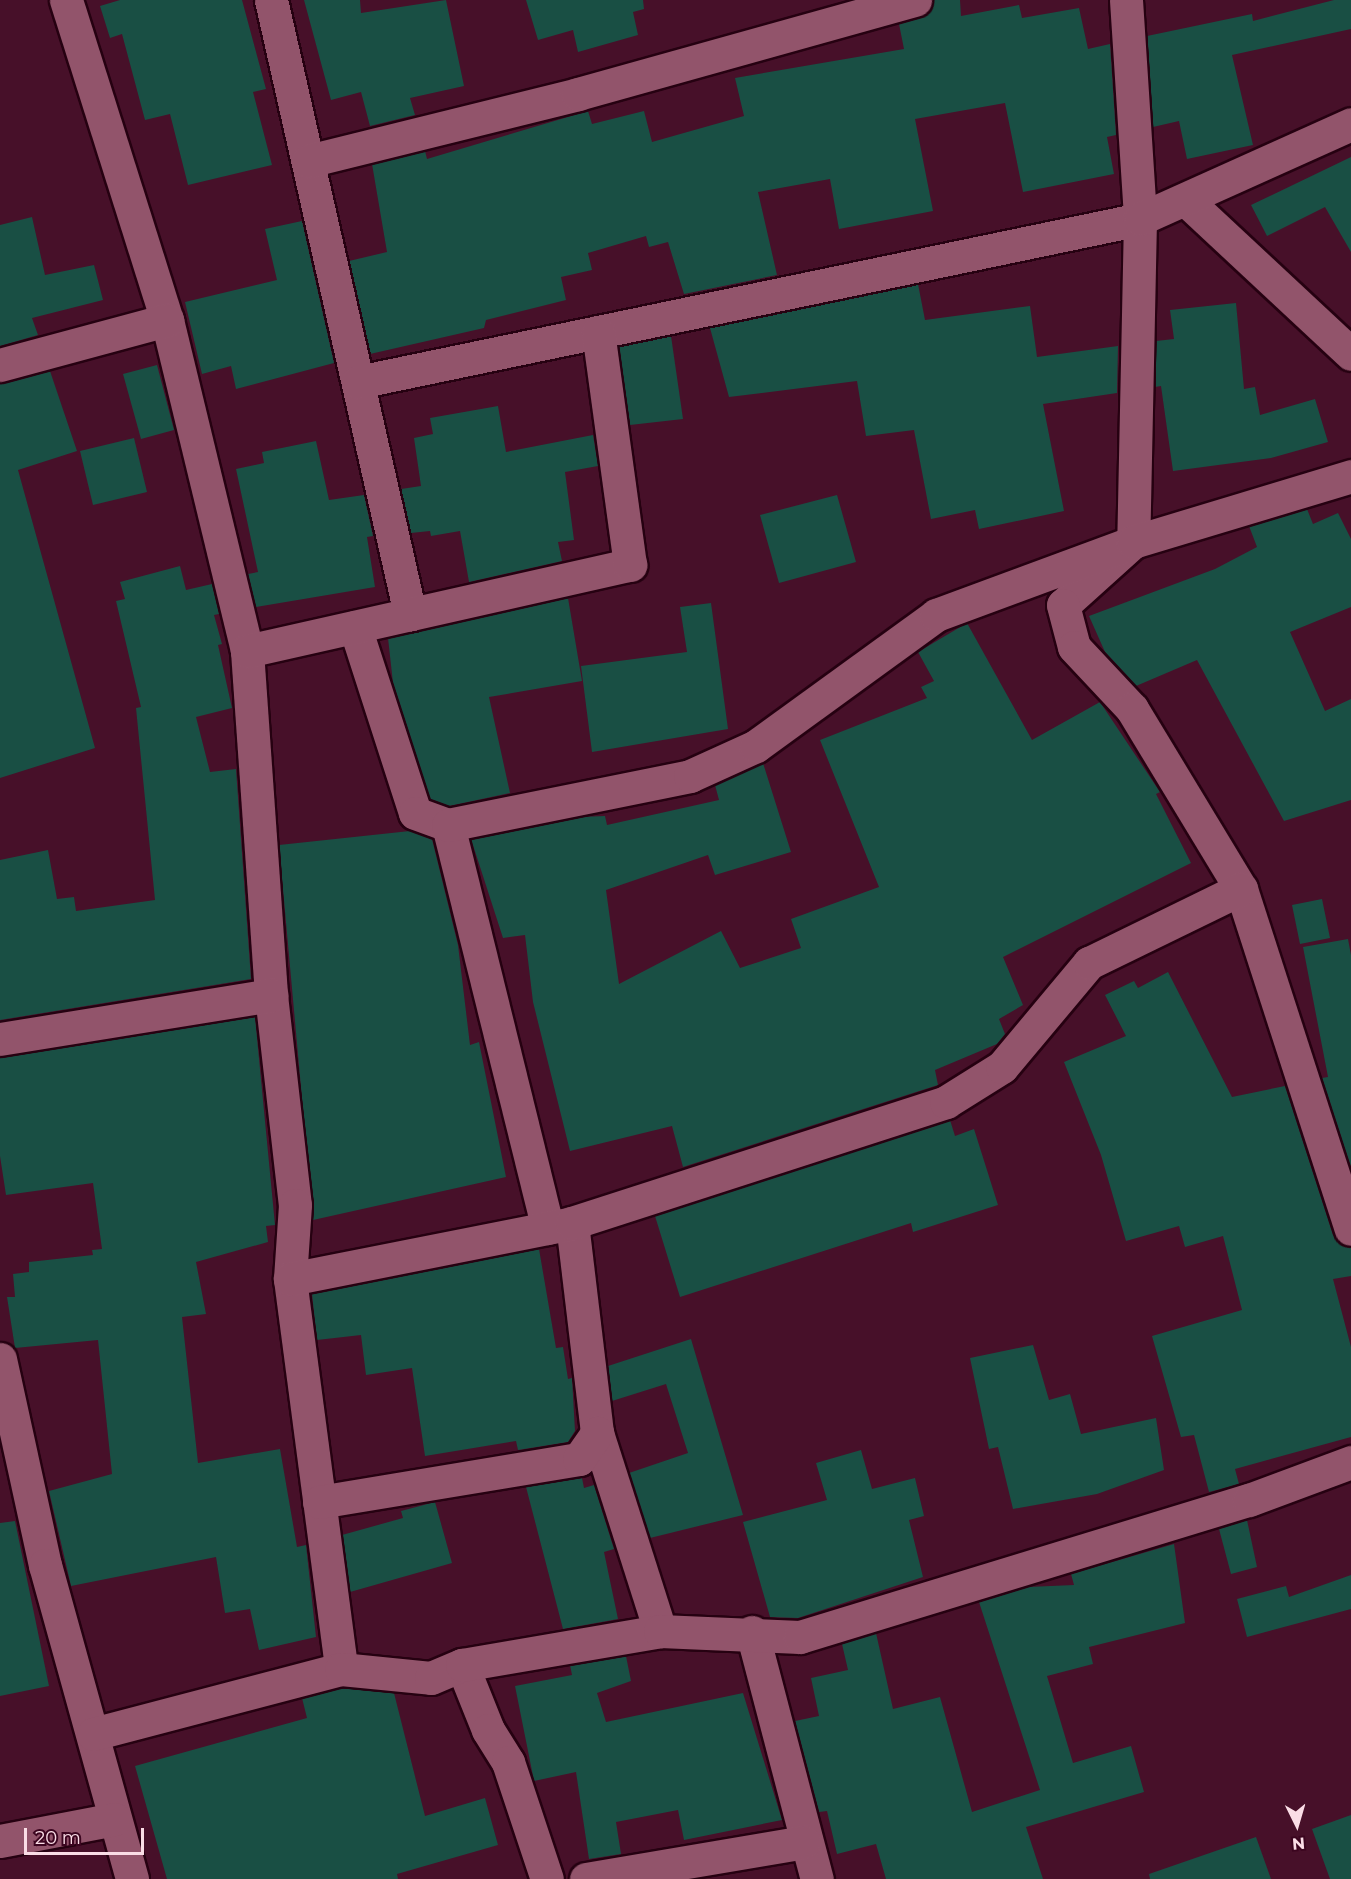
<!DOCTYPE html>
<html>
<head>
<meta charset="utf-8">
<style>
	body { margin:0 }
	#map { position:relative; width:1351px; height:1879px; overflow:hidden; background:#471029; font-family:Montserrat,sans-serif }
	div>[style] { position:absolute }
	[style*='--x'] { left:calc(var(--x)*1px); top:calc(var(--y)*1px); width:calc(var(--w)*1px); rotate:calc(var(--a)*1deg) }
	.building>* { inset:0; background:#194f44 }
	.roads { filter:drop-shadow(2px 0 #260111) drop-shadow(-2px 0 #260111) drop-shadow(0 2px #260111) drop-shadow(0 -2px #260111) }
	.street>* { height:33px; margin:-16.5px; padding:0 16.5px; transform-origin:16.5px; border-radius:16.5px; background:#92546b }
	span { translate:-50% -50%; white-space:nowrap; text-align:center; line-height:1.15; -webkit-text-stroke:5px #3b051f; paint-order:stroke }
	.north { position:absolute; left:1267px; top:1795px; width:60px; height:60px; -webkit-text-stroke:4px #3b051f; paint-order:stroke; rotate:175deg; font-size:16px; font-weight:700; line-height:24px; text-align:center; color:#fadde6 }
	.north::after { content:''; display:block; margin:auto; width:21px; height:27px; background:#fadde6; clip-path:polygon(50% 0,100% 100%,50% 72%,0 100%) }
	.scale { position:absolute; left:24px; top:1828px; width:120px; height:27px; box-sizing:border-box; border:3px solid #fadde6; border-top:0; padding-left:8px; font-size:18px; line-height:21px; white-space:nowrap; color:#fadde6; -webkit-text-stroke:4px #3b051f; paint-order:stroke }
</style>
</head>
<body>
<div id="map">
	<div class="building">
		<i style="clip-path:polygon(120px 0,242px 0,266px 89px,253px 92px,272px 165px,188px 185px,170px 114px,145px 120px,122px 34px,110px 38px,100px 6px)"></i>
		<i style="clip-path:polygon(304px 0,360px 0,361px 13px,446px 0,464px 86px,410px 98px,415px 115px,370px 126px,361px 92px,331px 100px)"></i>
		<i style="clip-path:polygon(526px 0,643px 0,644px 9px,633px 12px,638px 35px,578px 52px,573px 30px,538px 40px)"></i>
		<i style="clip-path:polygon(933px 0,960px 0,961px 16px,1019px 5px,1022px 18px,1079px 8px,1088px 49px,1110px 44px,1116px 135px,1107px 137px,1114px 174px,1023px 192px,1005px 103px,915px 119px,933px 211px,839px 229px,830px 179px,758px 192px,777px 275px,684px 294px,668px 242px,649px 247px,646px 236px,588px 253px,592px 270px,561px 277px,566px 300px,486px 320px,484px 328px,370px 354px,349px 261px,387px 252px,372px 164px,425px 151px,427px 159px,588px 111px,592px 124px,644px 111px,652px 142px,744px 116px,735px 78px,904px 49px,899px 24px,928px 13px)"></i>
		<i style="clip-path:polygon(1334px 0,1351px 0,1351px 29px,1232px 55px,1253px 145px,1187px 159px,1179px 121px,1153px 127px,1147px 36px,1252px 14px,1253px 21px)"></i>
		<i style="clip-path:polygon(1351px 157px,1351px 252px,1325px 207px,1267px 236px,1251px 205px)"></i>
		<i style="clip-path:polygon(32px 217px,45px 275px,94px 265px,103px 300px,32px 318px,38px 335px,0 346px,0 225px)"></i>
		<i style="clip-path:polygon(302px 221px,334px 363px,236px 389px,231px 366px,202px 374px,185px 302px,277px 280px,265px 229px)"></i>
		<i style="clip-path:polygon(918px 284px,925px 320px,1030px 306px,1037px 357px,1118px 346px,1117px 393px,1043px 404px,1064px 511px,979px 529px,975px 510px,931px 519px,914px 430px,866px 436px,857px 381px,729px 397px,710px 328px)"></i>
		<i style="clip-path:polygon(1236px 303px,1244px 389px,1255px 387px,1260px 415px,1315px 399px,1328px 442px,1271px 458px,1173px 471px,1161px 386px,1155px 387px,1156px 341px,1174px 339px,1170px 310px)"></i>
		<i style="clip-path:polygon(671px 336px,683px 419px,630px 425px,619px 347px)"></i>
		<i style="clip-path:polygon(157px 365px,174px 430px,141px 439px,123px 374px)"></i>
		<i style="clip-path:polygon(50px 371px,77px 451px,18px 470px,95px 748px,0 778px,0 383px)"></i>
		<i style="clip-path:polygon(498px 406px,506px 452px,593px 435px,598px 466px,565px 472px,574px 540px,558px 542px,562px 561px,469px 582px,460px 531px,431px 536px,430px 531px,411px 533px,401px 489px,421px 486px,414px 438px,433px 434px,430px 418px)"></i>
		<i style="clip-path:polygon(134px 438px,147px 492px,93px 505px,80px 451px)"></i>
		<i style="clip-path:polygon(316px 441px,329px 500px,364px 495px,373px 536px,367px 537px,375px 587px,256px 607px,248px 574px,258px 572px,236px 469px,264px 463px,262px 452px)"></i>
		<i style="clip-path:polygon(837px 495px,856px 562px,779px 583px,760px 515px)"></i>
		<i style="clip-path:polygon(1307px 509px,1313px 524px,1338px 513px,1351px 539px,1351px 607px,1290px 632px,1325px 711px,1351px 699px,1351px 800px,1284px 821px,1197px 660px,1136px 686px,1105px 652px,1089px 616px,1215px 569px,1257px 547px,1249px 526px)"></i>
		<i style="clip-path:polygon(180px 566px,186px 590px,212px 584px,219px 614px,214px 615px,222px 644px,218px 645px,232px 708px,196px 717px,210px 772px,236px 769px,251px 979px,0 1020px,0 860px,48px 850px,57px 899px,74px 897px,76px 911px,155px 900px,136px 708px,141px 707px,116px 601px,125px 599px,120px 582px)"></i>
		<i style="clip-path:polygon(568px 598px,582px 681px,489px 697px,510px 793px,449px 806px,430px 799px,393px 683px,388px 638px)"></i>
		<i style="clip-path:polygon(711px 603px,728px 729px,592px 752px,581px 666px,687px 652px,680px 607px)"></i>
		<i style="clip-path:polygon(967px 623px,1032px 740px,1100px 702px,1160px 792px,1156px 794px,1191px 863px,1003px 957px,1023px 1005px,999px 1019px,1005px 1034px,997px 1044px,935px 1070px,938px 1085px,683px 1167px,672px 1126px,570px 1151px,533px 1002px,525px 935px,503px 938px,471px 839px,580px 817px,605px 816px,607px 825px,719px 800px,715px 785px,763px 763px,791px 852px,715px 875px,708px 855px,606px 890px,619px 984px,721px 931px,740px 968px,801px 948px,791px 919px,879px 887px,820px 740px,927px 698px,921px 687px,934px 681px,918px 652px)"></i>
		<i style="clip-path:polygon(410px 831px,432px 839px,458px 945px,470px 1045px,479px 1042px,506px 1177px,313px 1220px,279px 845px)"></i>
		<i style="clip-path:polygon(1322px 899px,1330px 938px,1300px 944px,1292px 905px)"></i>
		<i style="clip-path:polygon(1348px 939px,1351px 955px,1351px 1168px,1322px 1078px,1328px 1077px,1303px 947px)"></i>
		<i style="clip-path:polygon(1168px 972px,1232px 1097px,1285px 1086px,1333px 1235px,1351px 1247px,1351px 1276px,1333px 1279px,1351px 1347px,1351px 1437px,1235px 1469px,1239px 1484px,1209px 1492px,1194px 1435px,1181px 1437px,1152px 1336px,1242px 1310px,1223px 1236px,1185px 1247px,1179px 1226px,1126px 1241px,1101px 1155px,1064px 1062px,1126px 1036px,1105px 995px,1134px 981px,1138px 988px)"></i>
		<i style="clip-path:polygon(255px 1017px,275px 1225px,266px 1226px,268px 1242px,196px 1262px,206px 1314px,182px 1317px,198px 1463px,280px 1449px,297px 1547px,306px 1545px,316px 1637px,259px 1650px,250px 1609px,225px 1613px,216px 1557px,71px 1586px,49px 1491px,112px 1474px,98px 1340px,15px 1348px,7px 1297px,15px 1297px,13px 1274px,29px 1272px,29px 1262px,93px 1255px,92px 1250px,102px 1249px,93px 1183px,6px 1195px,0 1156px,0 1057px)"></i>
		<i style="clip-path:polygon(950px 1120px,955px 1136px,974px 1129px,998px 1205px,913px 1232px,911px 1223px,680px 1297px,655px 1216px)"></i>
		<i style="clip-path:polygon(539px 1249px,556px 1348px,563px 1347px,568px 1379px,572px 1378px,575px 1431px,568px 1442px,518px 1450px,516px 1441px,425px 1456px,412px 1368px,366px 1375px,361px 1335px,317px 1340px,312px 1294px)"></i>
		<i style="clip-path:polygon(691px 1339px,743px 1515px,650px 1538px,629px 1473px,688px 1453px,666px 1384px,612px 1401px,608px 1366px)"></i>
		<i style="clip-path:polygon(1033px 1345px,1049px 1400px,1070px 1394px,1081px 1434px,1156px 1418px,1164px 1470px,1097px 1494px,1013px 1509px,998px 1447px,989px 1449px,970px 1358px)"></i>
		<i style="clip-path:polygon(861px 1450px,872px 1489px,915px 1478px,924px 1516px,909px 1520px,923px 1577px,798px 1618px,770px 1617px,743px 1522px,827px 1500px,816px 1463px)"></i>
		<i style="clip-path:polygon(582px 1478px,584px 1488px,594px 1485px,614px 1549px,604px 1552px,618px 1619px,563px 1629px,526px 1487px)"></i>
		<i style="clip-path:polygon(435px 1502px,452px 1563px,350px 1592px,342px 1535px,403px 1518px,401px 1511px)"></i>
		<i style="clip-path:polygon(1247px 1520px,1257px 1567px,1231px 1574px,1219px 1529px)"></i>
		<i style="clip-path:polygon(15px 1521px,49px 1686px,0 1696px,0 1523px)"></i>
		<i style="clip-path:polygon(1174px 1544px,1185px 1623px,1089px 1647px,1093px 1664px,1047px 1676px,1073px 1763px,1131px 1746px,1144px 1792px,1026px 1827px,1043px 1879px,886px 1879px,876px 1844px,837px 1854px,827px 1811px,819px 1812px,795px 1721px,819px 1716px,811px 1678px,848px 1670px,842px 1644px,876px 1633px,893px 1709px,940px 1697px,972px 1812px,1040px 1790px,979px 1602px,1028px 1587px,1074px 1585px,1071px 1574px)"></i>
		<i style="clip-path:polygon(1351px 1575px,1351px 1609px,1247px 1637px,1237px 1599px,1286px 1586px,1289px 1597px)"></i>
		<i style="clip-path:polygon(626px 1656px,631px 1681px,597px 1693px,606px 1722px,743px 1693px,782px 1820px,684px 1840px,678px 1810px,616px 1822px,621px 1854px,589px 1859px,576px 1772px,534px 1781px,515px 1686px,572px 1675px,570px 1665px)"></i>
		<i style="clip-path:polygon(342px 1688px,394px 1693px,425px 1816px,485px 1798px,498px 1845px,397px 1874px,398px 1879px,167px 1879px,135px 1766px,307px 1718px,302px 1698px)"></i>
		<i style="clip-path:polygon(1351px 1815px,1351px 1879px,1330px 1879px,1312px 1829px)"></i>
		<i style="clip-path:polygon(1256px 1837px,1271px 1879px,1150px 1879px,1149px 1874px)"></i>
	</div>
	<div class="roads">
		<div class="street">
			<i style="--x:66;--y:0;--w:336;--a:72.5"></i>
			<i style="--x:167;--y:320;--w:341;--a:76.4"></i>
			<i style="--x:247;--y:651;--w:345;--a:86"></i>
			<i style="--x:271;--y:995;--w:211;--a:83.5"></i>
			<i style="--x:295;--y:1205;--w:74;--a:93.9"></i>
			<i style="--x:290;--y:1279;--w:393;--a:82.5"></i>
			<i style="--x:271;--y:0;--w:630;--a:77.24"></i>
			<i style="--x:1126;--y:0;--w:219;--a:86.3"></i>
			<i style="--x:1140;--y:219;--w:323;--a:91.2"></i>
			<i style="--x:1133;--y:542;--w:94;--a:138"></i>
			<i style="--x:1063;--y:605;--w:43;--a:75.3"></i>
			<i style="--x:1074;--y:647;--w:85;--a:46.9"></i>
			<i style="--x:1132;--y:709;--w:210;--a:58.8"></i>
			<i style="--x:1241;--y:889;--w:357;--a:72.1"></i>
			<i style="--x:308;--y:161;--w:278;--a:-13.9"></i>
			<i style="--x:578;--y:94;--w:350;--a:-15.6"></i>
			<i style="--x:1187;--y:201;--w:224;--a:43"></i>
			<i style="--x:0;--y:365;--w:173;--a:-15.1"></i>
			<i style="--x:358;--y:382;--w:799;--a:-11.77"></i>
			<i style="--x:1140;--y:219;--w:231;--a:-24.2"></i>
			<i style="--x:355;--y:627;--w:195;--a:72.1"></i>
			<i style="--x:415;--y:813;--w:35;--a:20"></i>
			<i style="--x:448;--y:825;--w:415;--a:76.1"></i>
			<i style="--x:247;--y:651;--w:393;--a:-12.7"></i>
			<i style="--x:630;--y:565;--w:235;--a:-97.8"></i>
			<i style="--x:448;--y:825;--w:247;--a:-11.4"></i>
			<i style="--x:690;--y:776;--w:72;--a:-24.4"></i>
			<i style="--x:756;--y:746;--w:223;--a:-36"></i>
			<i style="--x:936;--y:615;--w:210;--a:-20.3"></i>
			<i style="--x:1133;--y:542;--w:228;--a:-16.8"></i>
			<i style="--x:0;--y:1039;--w:275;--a:-9.2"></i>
			<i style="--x:572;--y:1223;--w:211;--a:83.2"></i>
			<i style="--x:597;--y:1433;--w:208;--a:72.3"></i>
			<i style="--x:290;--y:1279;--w:288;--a:-11.2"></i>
			<i style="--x:572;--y:1223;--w:393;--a:-17.9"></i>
			<i style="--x:946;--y:1102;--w:66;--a:-32"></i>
			<i style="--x:1002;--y:1067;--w:136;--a:-50.1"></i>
			<i style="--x:1089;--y:963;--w:169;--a:-26"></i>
			<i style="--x:0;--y:1359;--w:211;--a:77.7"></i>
			<i style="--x:45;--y:1565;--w:326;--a:74.5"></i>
			<i style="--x:319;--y:1502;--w:264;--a:-9.4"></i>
			<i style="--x:579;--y:1459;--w:32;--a:-55"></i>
			<i style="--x:752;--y:1632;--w:255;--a:75.3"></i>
			<i style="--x:462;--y:1665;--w:70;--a:68.2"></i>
			<i style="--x:488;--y:1730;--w:38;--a:58"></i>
			<i style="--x:508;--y:1762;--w:123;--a:71.6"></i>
			<i style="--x:93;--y:1734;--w:256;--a:-14.7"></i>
			<i style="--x:341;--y:1669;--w:90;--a:5.7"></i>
			<i style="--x:431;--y:1678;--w:34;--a:-23"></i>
			<i style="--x:462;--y:1665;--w:201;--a:-9.7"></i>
			<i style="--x:660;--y:1631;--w:140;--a:2.5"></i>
			<i style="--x:800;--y:1637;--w:469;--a:-17"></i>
			<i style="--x:1249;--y:1500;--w:109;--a:-20.4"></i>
			<i style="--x:0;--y:1841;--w:117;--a:-10.8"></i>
			<i style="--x:586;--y:1879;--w:221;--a:-9.6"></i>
		</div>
	</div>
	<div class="north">N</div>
	<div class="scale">20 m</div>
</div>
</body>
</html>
